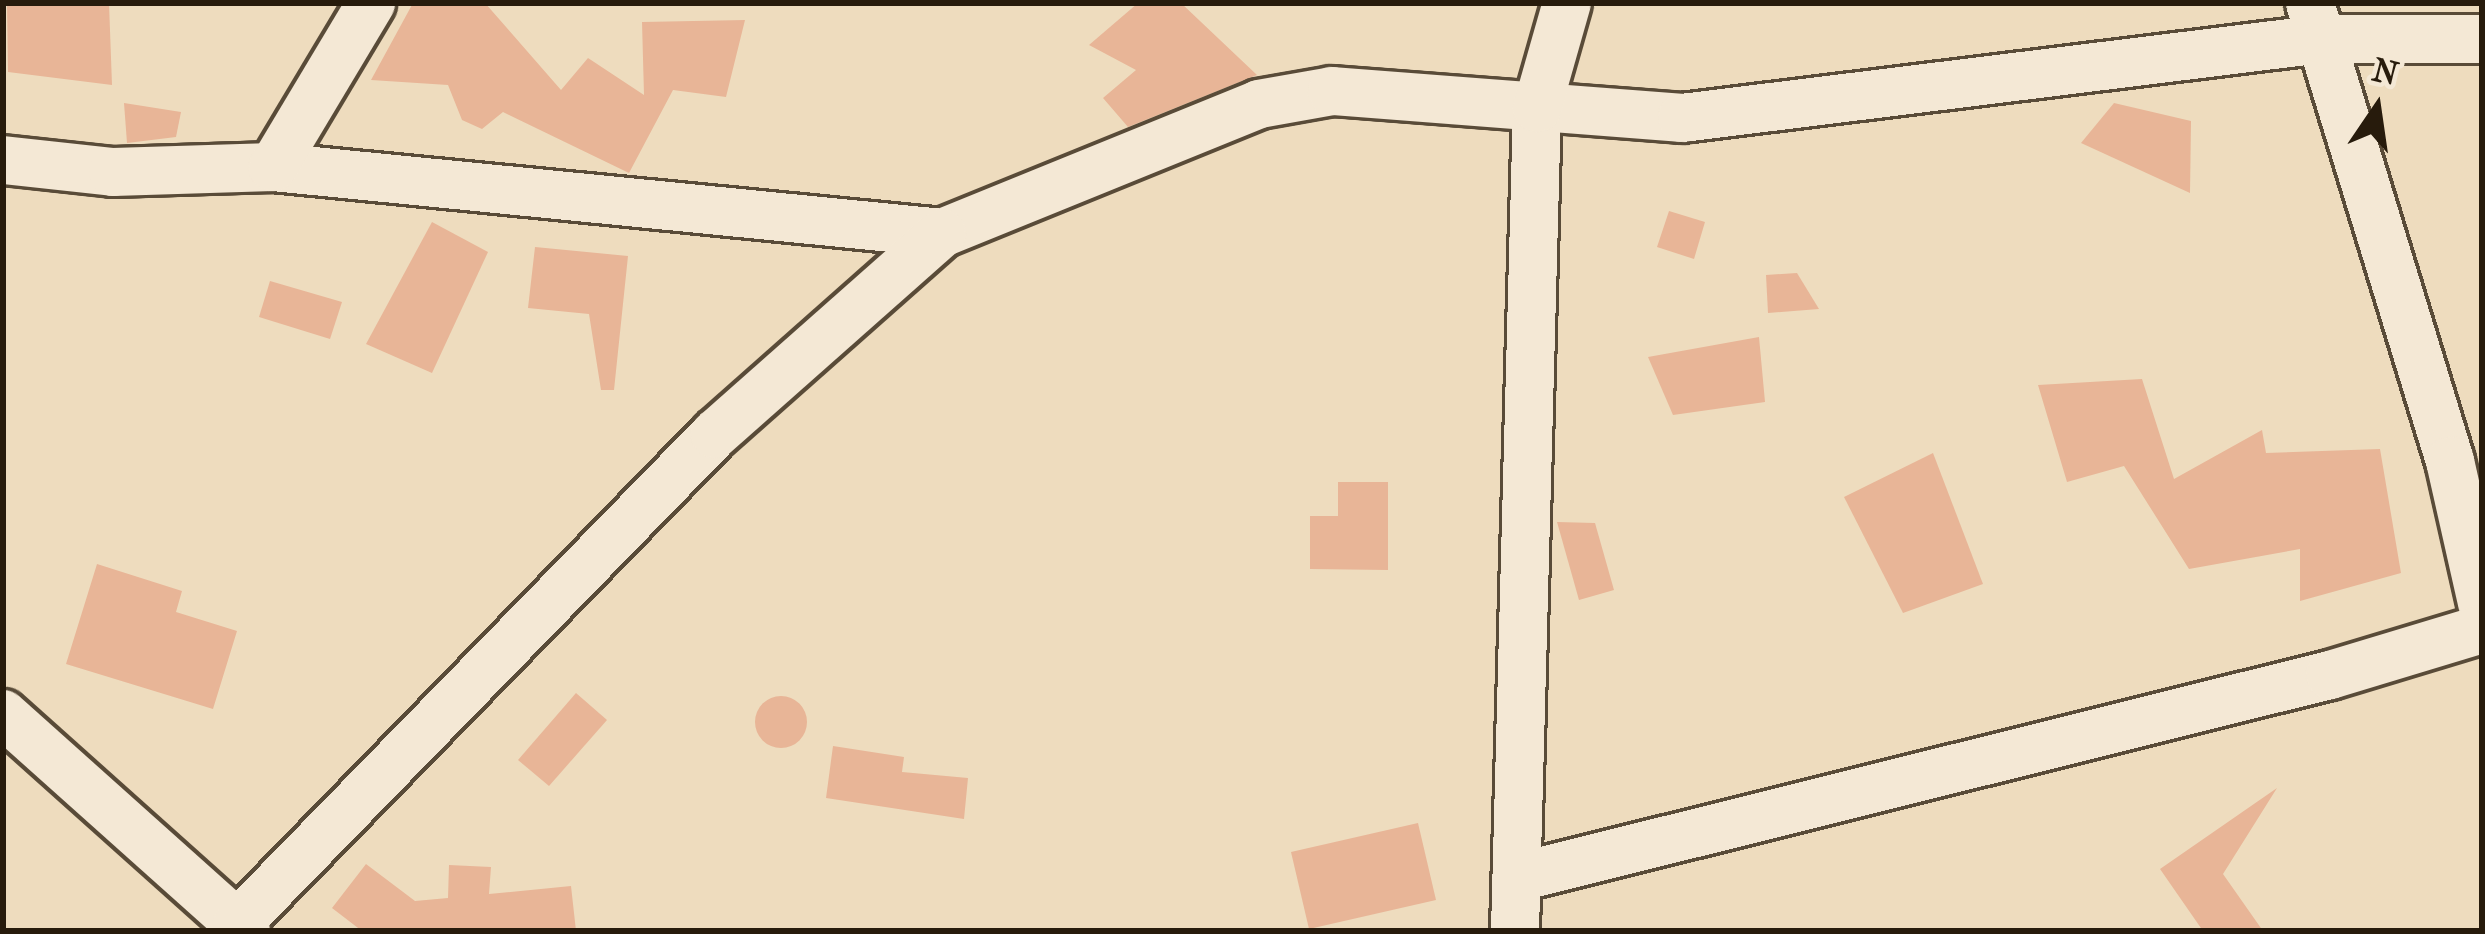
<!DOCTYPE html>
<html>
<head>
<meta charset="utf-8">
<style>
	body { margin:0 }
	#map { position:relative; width:2485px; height:934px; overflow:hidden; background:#eedcbe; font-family:"IM FELL French Canon",serif }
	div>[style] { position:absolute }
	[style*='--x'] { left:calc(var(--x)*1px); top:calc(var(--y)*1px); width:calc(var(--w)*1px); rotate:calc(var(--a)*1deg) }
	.building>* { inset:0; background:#e8b597 }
	.round { border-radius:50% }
	.roads { filter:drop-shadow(3px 0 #594b38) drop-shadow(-3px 0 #594b38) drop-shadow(0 3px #594b38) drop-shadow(0 -3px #594b38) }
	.minor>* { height:48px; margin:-24px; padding:0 24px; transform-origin:24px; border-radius:24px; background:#f4e8d5 }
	span { translate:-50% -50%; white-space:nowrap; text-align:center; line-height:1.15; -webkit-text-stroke:9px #f4e8d5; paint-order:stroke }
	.frame { position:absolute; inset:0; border:6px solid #271b0c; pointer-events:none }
	.north { position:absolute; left:2317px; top:48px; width:120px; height:120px; -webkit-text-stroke:9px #f4e8d5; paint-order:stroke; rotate:13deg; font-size:33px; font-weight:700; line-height:48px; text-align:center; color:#271b0c }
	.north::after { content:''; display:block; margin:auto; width:42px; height:54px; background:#271b0c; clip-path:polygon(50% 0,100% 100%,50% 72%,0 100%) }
</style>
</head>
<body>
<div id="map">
	<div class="building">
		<i style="clip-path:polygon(7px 3px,109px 3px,112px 85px,8px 72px)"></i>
		<i style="clip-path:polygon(413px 3px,485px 3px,561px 90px,588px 58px,644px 95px,642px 22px,745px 20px,726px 97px,673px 90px,629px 173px,503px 112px,482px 129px,462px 120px,448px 85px,371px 80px)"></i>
		<i style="clip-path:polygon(1138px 3px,1181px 3px,1257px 75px,1128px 127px,1103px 98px,1136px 70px,1089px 45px)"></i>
		<i style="clip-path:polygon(124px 103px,181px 112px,176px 137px,127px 143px)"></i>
		<i style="clip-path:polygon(2114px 103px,2191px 121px,2190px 193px,2081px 143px)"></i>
		<i style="clip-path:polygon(1669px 211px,1705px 222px,1694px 259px,1657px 247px)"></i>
		<i style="clip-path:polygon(432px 222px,488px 252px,432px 373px,366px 344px)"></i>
		<i style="clip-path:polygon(535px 247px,628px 256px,614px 390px,601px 390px,589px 314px,528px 308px)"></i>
		<i style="clip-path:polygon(1797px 273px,1819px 309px,1768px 313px,1766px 275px)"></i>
		<i style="clip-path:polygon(270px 281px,342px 302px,330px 339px,259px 317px)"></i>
		<i style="clip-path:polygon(1759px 337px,1765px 402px,1673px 415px,1648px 357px)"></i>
		<i style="clip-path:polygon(2142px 379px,2174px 479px,2262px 430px,2266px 453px,2380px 449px,2401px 573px,2300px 601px,2300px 549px,2189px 569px,2124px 466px,2067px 482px,2038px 385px)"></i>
		<i style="clip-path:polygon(1933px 453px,1983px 584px,1903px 613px,1844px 497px)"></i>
		<i style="clip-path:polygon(1338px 482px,1388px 482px,1388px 570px,1310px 569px,1310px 516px,1338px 516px)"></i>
		<i style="clip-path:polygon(1557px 522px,1595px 523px,1614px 590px,1579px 600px)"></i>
		<i style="clip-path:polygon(97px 564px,182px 591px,176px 612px,237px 631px,213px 709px,66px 664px)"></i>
		<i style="clip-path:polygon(576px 693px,607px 720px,549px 786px,518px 760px)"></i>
		<i class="round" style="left:755px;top:696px;width:52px;height:52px"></i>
		<i style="clip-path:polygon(833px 746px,904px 757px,902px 772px,968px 778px,964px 819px,826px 798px)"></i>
		<i style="clip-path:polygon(2277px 788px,2223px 874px,2263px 931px,2203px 931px,2160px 869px)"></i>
		<i style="clip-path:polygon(1418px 823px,1436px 900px,1309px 929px,1291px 852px)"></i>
		<i style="clip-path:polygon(366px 864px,415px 901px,448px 898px,449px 865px,491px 867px,489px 894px,571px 886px,576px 931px,362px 931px,332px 908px)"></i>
	</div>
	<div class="roads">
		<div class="minor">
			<i style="--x:2310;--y:3;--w:479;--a:73"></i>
			<i style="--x:2450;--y:461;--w:146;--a:77.3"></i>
			<i style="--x:3;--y:160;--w:111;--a:6.2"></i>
			<i style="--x:113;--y:172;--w:160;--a:-1.8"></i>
			<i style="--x:273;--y:167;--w:672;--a:5.63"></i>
			<i style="--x:942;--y:233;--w:342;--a:-22.1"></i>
			<i style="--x:1259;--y:104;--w:74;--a:-10.1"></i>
			<i style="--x:1332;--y:91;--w:351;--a:4.4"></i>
			<i style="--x:1682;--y:118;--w:645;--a:-7.04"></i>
			<i style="--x:2322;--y:39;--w:160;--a:0"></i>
			<i style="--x:273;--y:167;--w:191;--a:-59.1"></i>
			<i style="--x:3;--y:714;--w:326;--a:41.8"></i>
			<i style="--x:1519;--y:877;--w:836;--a:-13.99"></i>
			<i style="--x:2330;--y:675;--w:159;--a:-16.8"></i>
			<i style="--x:237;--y:924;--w:685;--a:-45.71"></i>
			<i style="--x:715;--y:434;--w:303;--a:-41.5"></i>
			<i style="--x:1515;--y:931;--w:823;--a:-88.47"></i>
			<i style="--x:1537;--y:108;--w:109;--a:-74.1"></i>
		</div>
	</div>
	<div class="frame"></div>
	<div class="north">N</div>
</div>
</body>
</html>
